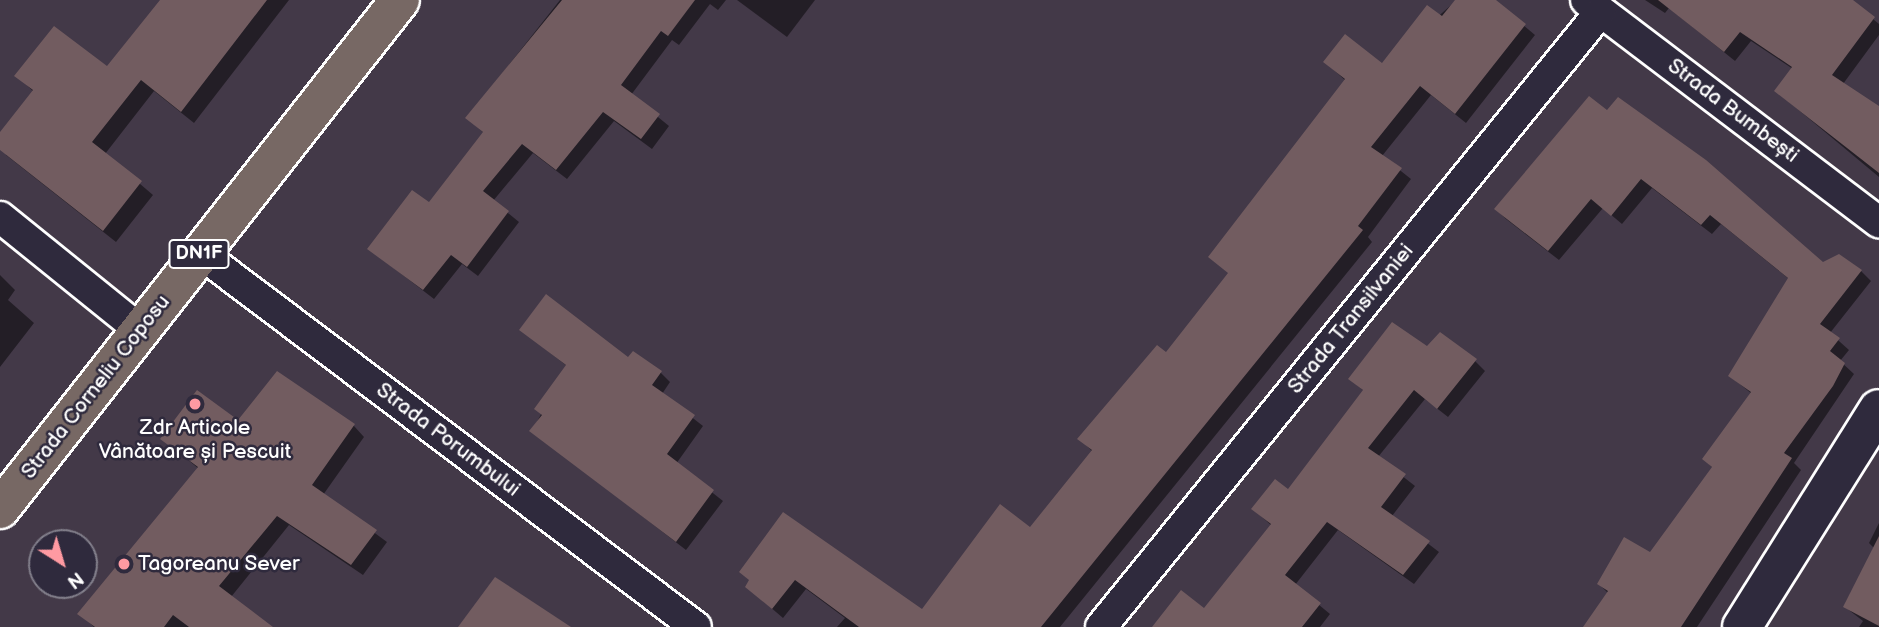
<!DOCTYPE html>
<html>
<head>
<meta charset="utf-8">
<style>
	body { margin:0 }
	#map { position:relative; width:1879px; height:627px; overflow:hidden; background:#433948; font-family:"Balsamiq Sans",sans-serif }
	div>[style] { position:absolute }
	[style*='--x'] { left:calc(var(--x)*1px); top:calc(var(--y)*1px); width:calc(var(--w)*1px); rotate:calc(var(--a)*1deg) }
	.shadow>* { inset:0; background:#0007 }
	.building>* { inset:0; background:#725c60 }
	.roads { filter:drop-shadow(2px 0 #fff) drop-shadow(-2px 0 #fff) drop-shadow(0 2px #fff) drop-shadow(0 -2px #fff) }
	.minor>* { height:30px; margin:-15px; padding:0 15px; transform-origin:15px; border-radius:15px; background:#2f2a3d }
	.tertiary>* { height:38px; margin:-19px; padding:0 19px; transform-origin:19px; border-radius:19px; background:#2f2a3d }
	.primary>* { height:38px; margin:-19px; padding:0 19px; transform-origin:19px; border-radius:19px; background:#776864 }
	.dots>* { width:19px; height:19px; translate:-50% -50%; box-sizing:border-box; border:4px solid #2f2a3d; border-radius:50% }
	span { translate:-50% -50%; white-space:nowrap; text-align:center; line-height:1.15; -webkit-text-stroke:5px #2f2a3d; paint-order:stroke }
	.shield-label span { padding:2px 5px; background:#2f2a3d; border:2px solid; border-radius:5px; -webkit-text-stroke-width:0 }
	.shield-label { font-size:19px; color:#fff; font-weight:700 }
	.street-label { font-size:21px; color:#fff }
	.poi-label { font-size:21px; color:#fff }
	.left { translate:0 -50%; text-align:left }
	.north { position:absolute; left:28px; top:529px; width:70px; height:70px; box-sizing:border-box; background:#2f2a3d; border:2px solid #827f8b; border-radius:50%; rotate:143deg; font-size:19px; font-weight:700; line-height:28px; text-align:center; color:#fff }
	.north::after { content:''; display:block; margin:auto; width:24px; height:32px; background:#ff9aa2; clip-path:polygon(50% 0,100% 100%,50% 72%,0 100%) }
</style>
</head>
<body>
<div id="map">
	<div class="shadow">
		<i style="clip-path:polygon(174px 0,289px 0,194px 123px,154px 91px,105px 154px,153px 195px,116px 242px,6px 155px,0 135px,34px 92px,17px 76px,107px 69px)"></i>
		<i style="clip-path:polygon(560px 0,726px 0,718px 10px,710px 4px,679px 45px,672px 40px,631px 95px,669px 126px,652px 149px,614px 121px,567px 179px,533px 153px,493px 201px,519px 222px,478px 276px,462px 264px,434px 299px,369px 249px,429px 205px,485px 134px,467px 118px)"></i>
		<i style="clip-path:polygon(737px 0,815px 0,787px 37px)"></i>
		<i style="clip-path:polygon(1457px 0,1493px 0,1535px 35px,1466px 123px,1431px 95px,1382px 156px,1411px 179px,1368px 237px,1372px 242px,1060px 627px,837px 627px,845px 618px,806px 589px,783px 618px,747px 587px,783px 515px,922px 612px,1030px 530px,1093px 452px,1080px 439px,1166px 354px,1230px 274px,1346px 81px,1325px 62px,1382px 65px)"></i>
		<i style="clip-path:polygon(1645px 0,1850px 0,1879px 24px,1879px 35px,1843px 84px,1879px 108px,1879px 177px,1776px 91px,1793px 69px,1751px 41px,1735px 61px,1669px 8px,1665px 13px)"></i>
		<i style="clip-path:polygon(1589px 98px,1822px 264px,1861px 271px,1871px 281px,1830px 333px,1849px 350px,1840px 361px,1854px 374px,1794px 463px,1801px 470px,1697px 627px,1585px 627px,1608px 593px,1599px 584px,1650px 555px,1713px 468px,1704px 459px,1752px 394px,1730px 376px,1789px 279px,1721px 224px,1712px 234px,1652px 188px,1622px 224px,1603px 208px,1559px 260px,1506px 219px,1496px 209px)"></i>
		<i style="clip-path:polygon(0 275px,15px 290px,8px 300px,34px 323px,0 367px)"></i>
		<i style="clip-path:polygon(521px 330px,660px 372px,670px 382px,662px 394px,703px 426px,676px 464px,723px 501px,686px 550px,532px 431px,567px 366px)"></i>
		<i style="clip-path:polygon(1427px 349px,1475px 361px,1485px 371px,1448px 417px,1425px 399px,1378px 457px,1415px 486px,1392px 516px,1439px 552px,1414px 584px,1338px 530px,1295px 585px,1330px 614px,1320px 627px,1156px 627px,1204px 611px,1272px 526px,1253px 509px,1289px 492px,1364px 391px,1350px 379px)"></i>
		<i style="clip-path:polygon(238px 422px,354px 426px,364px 437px,323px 495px,387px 542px,363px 575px,289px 525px,231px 597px,270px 627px,94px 627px,80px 614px,199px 469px,163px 439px)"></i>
		<i style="clip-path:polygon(1879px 523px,1879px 627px,1859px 627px,1863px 621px,1845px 607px,1875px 549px,1869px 543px)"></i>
	</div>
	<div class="building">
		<i style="clip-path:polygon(160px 0,267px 0,181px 112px,141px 80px,92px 142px,142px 181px,103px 231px,0 150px,0 132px,33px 90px,14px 76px,54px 26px,107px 66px)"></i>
		<i style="clip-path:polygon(562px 0,695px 0,668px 36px,661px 31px,621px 85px,660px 114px,641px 139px,603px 112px,556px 170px,522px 144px,483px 191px,509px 211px,467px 267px,451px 255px,423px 290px,367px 249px,412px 190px,429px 202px,483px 132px,465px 118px)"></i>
		<i style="clip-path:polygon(1455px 0,1496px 0,1526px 24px,1455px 114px,1420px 86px,1371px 147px,1402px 168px,1358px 226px,1363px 230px,1041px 627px,859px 627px,795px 580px,772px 609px,745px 587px,749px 580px,739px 572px,783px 512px,922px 609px,1000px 504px,1030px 527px,1092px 450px,1077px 439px,1157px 345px,1166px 352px,1228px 273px,1208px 257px,1345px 79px,1323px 62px,1345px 34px,1382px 63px,1427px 5px,1442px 16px)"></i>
		<i style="clip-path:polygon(1658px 0,1853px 0,1875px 17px,1832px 75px,1879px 106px,1879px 173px,1774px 91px,1792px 67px,1740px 32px,1724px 52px)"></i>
		<i style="clip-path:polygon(1589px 96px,1607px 110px,1618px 97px,1706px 160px,1823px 262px,1839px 254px,1862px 270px,1820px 324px,1840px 338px,1830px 351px,1845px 363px,1833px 386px,1784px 453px,1792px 458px,1681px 627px,1583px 627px,1608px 591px,1597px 584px,1624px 537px,1650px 552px,1712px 467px,1702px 459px,1751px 392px,1728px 376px,1788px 278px,1710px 215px,1701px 225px,1641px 179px,1611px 216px,1591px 199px,1548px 251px,1494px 209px)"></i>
		<i style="clip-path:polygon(546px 294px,628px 357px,633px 351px,662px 371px,652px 385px,695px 415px,667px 454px,714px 490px,676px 542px,529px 431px,542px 415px,534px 409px,566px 365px,519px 330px)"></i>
		<i style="clip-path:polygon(1392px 322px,1427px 346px,1440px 332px,1477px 359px,1437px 409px,1414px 390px,1368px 448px,1406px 474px,1381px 507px,1430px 541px,1403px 575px,1327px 522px,1285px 575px,1321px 603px,1302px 627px,1152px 627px,1181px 590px,1204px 608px,1271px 524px,1251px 509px,1275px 479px,1288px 489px,1363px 390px,1348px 379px)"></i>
		<i style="clip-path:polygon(277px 371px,355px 424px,312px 485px,377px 530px,351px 565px,277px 516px,219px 586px,273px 627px,189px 627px,173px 615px,164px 627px,95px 627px,77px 614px,198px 467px,160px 439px,197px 390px,238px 420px)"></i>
		<i style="clip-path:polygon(1879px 536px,1879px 626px,1843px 607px)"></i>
		<i style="clip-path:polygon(495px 577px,571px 627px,458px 627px)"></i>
	</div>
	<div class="roads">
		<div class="minor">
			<i style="--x:1586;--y:0;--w:368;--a:37.2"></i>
			<i style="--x:0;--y:217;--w:180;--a:38.9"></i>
			<i style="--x:200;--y:253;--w:621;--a:37.02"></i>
			<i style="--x:1101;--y:627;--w:793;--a:-50.93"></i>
		</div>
		<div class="tertiary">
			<i style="--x:1742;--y:627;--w:257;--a:-57.9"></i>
		</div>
		<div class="primary">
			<i style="--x:0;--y:509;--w:647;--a:-51.84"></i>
		</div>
	</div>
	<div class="dots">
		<i style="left:195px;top:404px;background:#ff9aa2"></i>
		<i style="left:124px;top:564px;background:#ff9aa2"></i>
	</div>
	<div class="shield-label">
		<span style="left:199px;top:254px">DN1F</span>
	</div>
	<div class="street-label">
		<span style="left:1733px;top:111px;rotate:37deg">Strada Bumbești</span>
		<span style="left:1351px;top:319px;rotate:-51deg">Strada Transilvaniei</span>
		<span style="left:96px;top:387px;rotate:-52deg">Strada Corneliu Coposu</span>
		<span style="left:448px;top:440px;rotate:37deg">Strada Porumbului</span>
	</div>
	<div class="poi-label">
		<span style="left:195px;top:440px">Zdr Articole<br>Vânătoare și Pescuit</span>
		<span class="left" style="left:138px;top:564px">Tagoreanu Sever</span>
	</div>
	<div class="north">N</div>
</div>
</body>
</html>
